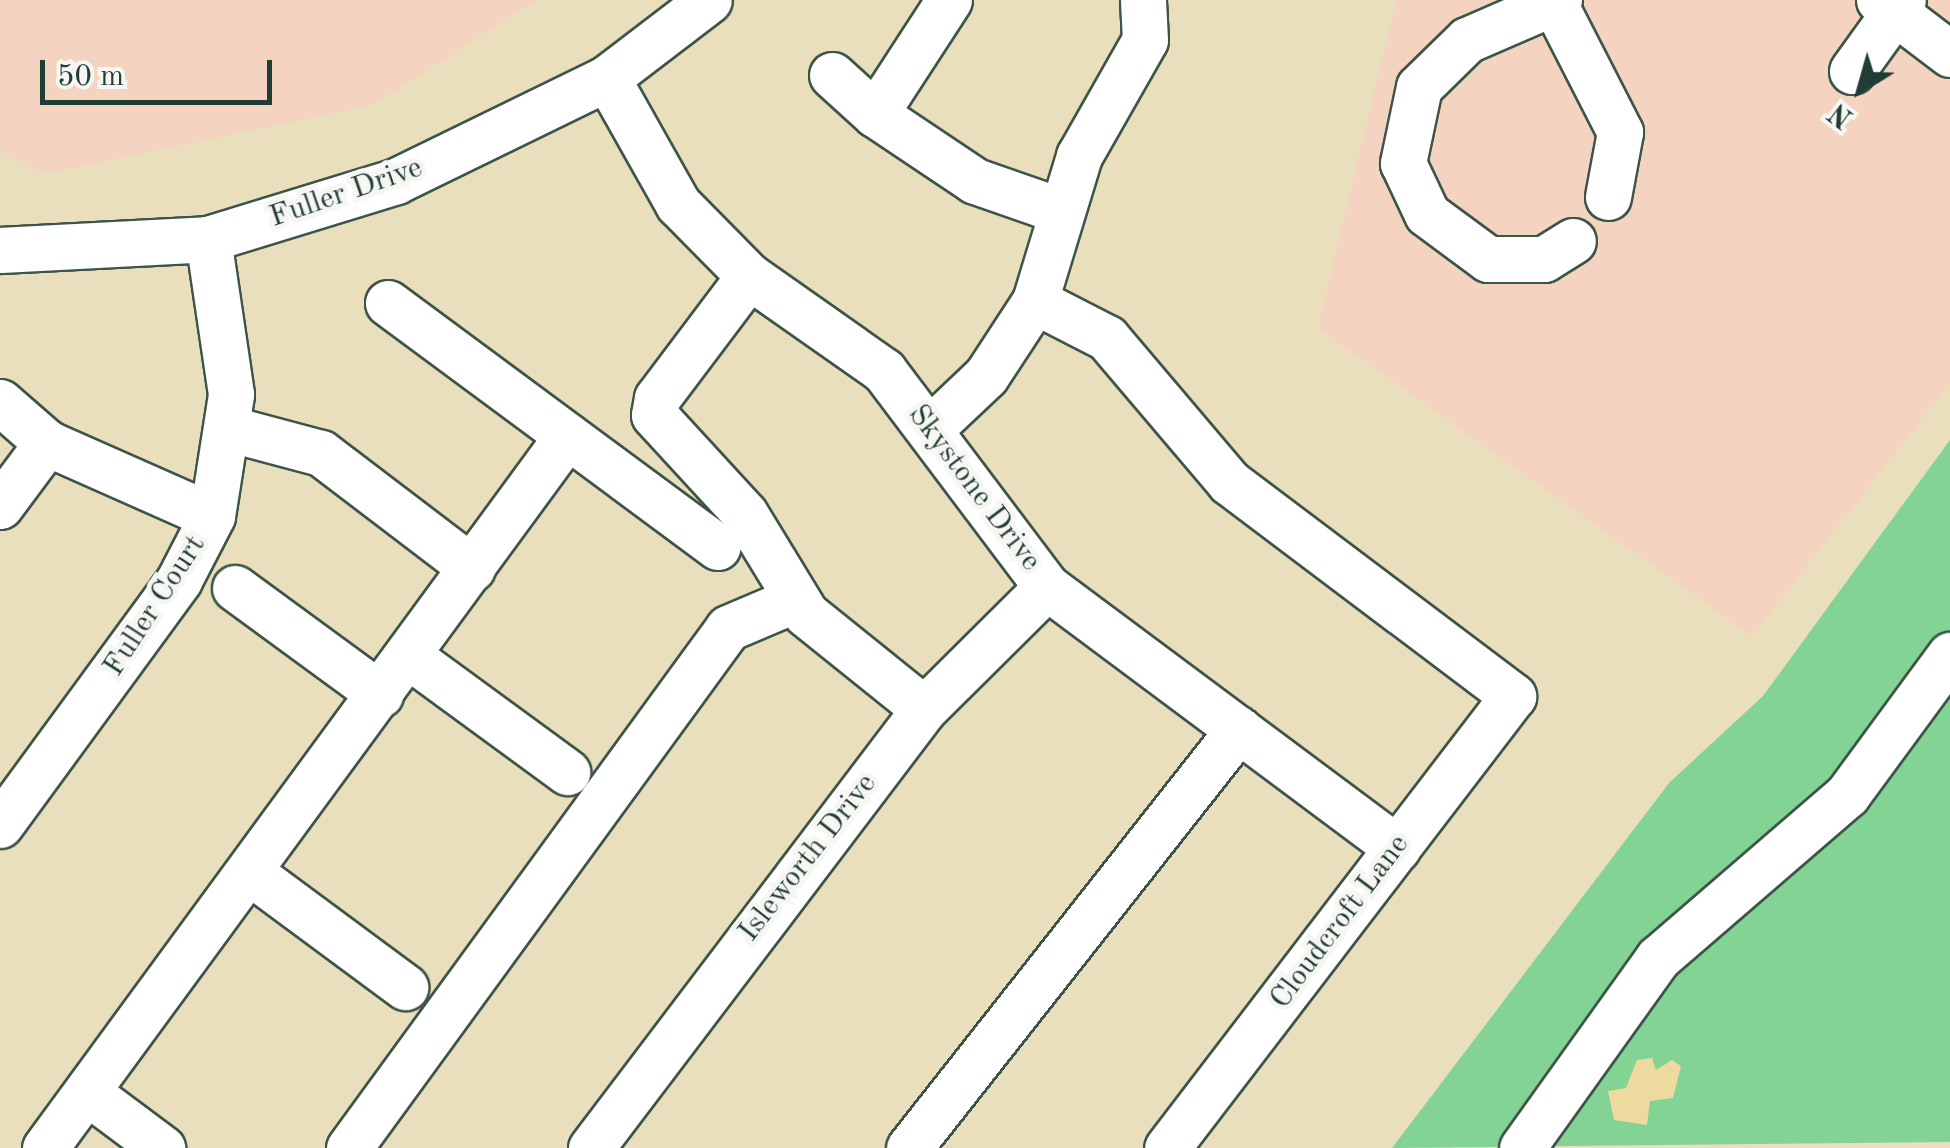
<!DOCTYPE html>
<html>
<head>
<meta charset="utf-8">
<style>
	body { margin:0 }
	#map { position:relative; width:1950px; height:1148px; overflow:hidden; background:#e9dfbc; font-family:"Old Standard TT",serif }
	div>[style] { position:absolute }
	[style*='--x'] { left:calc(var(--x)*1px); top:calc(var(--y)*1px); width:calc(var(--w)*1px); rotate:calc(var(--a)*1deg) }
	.built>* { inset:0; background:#f4d3c0 }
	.green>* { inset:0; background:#82d394 }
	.sand>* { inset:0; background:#eeda9e }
	.roads { filter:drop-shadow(2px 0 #3d5548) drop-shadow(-2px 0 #3d5548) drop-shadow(0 2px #3d5548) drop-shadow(0 -2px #3d5548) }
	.minor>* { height:45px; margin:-22.5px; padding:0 22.5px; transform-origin:22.5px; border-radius:22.5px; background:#fff }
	span { translate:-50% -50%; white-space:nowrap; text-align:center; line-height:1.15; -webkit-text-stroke:10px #f6f6f2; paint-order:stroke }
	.street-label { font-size:30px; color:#1f3d34 }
	.north { position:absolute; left:1810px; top:40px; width:100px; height:100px; -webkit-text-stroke:8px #f6f6f2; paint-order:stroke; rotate:217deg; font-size:28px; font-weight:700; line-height:40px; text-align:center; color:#1f3d34 }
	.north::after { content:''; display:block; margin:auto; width:35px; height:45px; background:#1f3d34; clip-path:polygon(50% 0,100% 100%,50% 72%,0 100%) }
	.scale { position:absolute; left:40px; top:60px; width:232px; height:45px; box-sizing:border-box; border:5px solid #1f3d34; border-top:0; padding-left:12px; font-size:30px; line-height:35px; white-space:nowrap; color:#1f3d34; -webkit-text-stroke:8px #f6f6f2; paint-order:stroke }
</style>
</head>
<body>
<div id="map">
	<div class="built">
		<i style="clip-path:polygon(0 0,536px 0,373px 105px,44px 174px,0 152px)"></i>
		<i style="clip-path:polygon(1396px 0,1950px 0,1950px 383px,1752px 636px,1318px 328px)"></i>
	</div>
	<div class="green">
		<i style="clip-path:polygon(1950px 440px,1950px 1142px,1392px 1148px,1669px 783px,1763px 696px)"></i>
	</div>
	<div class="sand">
		<i style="clip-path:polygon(1652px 1058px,1656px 1070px,1672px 1060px,1681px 1066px,1673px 1098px,1650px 1101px,1647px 1125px,1614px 1120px,1608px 1091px,1626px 1088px,1637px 1060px)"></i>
	</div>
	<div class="roads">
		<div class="minor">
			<i style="--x:949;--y:0;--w:136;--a:123"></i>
			<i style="--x:875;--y:114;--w:120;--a:33.8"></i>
			<i style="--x:975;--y:181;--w:91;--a:19.2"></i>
			<i style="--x:1559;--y:0;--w:100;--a:156.5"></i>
			<i style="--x:1467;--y:40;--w:67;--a:135.6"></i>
			<i style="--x:1419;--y:87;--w:78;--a:101.9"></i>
			<i style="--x:1403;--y:163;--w:56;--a:64.8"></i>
			<i style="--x:1427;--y:214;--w:76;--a:36.4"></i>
			<i style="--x:1488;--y:259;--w:56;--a:0"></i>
			<i style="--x:1544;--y:259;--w:34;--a:-32"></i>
			<i style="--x:1879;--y:0;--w:89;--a:37.3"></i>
			<i style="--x:1555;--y:5;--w:143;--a:62.9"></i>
			<i style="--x:1620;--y:132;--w:66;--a:100.5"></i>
			<i style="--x:1852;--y:71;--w:87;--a:-54.3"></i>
			<i style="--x:832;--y:75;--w:58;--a:42.2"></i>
			<i style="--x:607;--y:78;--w:145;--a:60.6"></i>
			<i style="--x:678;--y:204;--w:101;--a:45.4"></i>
			<i style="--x:749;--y:276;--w:165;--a:35.1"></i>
			<i style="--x:884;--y:371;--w:271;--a:53"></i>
			<i style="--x:1047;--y:587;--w:437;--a:36.7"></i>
			<i style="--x:0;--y:250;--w:208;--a:-3"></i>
			<i style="--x:208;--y:239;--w:197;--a:-17.1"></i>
			<i style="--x:396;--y:181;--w:235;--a:-26"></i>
			<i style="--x:607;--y:78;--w:128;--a:-37.4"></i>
			<i style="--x:749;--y:276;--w:153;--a:127"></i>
			<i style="--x:657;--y:398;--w:17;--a:100"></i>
			<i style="--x:654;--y:415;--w:134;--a:47.4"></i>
			<i style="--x:745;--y:514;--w:117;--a:58.6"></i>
			<i style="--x:806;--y:614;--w:151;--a:38.8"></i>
			<i style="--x:1035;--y:301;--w:81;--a:27.2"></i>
			<i style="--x:1107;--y:338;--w:189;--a:49.7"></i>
			<i style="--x:1229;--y:482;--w:356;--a:37"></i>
			<i style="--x:1513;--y:696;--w:569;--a:127.43"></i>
			<i style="--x:388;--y:303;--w:410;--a:36.5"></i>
			<i style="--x:0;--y:402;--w:62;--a:41.1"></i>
			<i style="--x:47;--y:443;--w:180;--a:23.9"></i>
			<i style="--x:932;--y:427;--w:74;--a:-43.4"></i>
			<i style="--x:986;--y:376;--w:90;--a:-56.8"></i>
			<i style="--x:1035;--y:301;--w:152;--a:-73.1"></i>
			<i style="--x:1079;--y:156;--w:133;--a:-60.4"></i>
			<i style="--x:1145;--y:40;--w:40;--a:-92.9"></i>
			<i style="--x:227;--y:428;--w:97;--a:14.9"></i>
			<i style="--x:321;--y:453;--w:190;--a:37.3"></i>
			<i style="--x:0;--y:506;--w:79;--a:-53.3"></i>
			<i style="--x:235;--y:588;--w:180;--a:36.2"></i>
			<i style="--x:410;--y:657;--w:195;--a:36.2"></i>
			<i style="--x:0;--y:825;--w:303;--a:-53.8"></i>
			<i style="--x:179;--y:580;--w:72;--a:-62.7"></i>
			<i style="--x:212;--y:516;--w:123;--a:-81.1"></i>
			<i style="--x:231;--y:394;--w:157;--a:-98.4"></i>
			<i style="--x:251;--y:873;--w:192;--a:36.5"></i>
			<i style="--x:87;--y:1092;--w:94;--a:36.7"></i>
			<i style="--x:45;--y:1148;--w:883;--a:-53.75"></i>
			<i style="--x:349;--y:1148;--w:643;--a:-53.91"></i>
			<i style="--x:728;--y:628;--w:72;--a:-23"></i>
			<i style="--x:591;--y:1148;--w:551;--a:-52.82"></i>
			<i style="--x:924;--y:709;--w:173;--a:-44.8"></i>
			<i style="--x:909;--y:1148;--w:533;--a:-51.78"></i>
			<i style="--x:1522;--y:1148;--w:234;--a:-54.4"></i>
			<i style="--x:1658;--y:958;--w:250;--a:-40.8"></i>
			<i style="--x:1847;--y:795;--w:174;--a:-53.7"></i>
		</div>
	</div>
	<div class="street-label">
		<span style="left:346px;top:193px;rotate:-19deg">Fuller Drive</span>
		<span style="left:974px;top:488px;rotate:53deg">Skystone Drive</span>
		<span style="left:155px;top:606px;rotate:-57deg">Fuller Court</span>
		<span style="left:808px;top:858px;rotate:-52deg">Isleworth Drive</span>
		<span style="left:1340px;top:922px;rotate:-53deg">Cloudcroft Lane</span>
	</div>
	<div class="north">N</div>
	<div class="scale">50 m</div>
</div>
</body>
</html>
